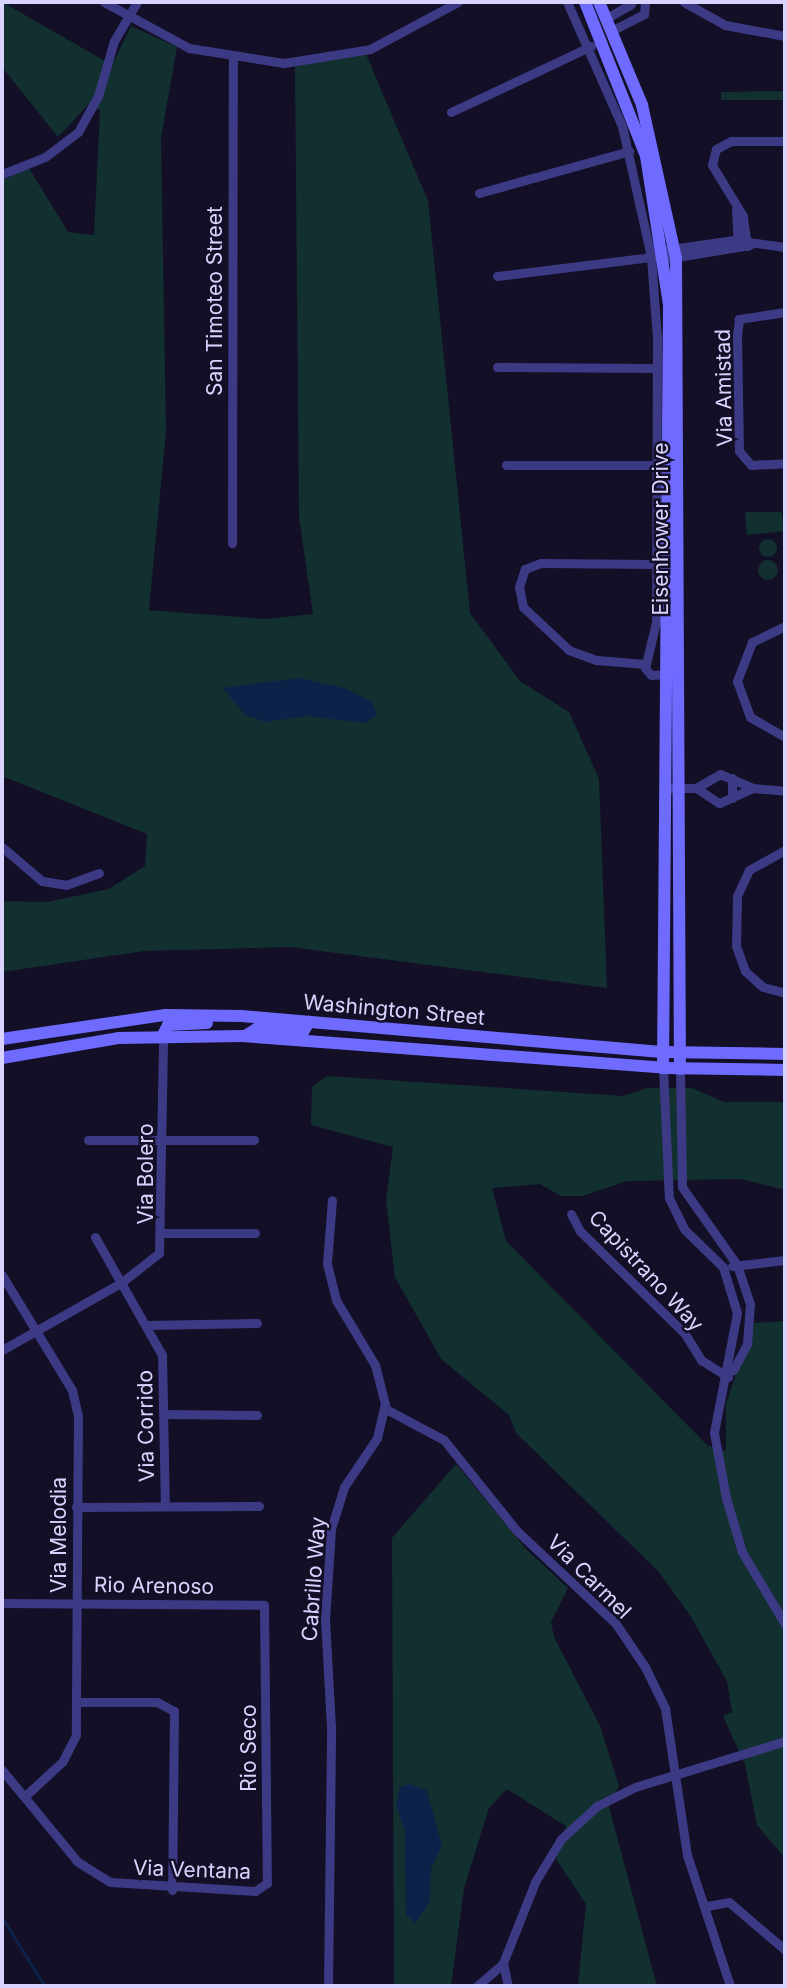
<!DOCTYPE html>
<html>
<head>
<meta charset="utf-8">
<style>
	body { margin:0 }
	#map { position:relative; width:787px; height:1988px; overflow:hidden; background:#130f26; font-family:Inter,sans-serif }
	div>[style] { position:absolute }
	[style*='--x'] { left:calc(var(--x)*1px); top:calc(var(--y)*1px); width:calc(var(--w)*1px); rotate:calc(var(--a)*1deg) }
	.green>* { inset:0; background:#12302f }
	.round { border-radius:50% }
	.water>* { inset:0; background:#0c2248 }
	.stream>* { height:2.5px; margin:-1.25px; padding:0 1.25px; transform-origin:1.25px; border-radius:1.25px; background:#0c2248 }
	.minor>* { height:9px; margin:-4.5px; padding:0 4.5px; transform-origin:4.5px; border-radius:4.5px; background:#3d3a85 }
	.secondary>* { height:12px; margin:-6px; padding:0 6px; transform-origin:6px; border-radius:6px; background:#6f6bff }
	span { translate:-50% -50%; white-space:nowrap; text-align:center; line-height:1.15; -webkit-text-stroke:5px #130f26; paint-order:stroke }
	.street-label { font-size:21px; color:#d9d4ff }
	.frame { position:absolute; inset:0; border:4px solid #d9d4ff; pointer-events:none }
</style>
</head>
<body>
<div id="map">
	<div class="green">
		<i style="clip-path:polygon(2px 2px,112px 65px,131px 26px,177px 47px,161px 138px,166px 431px,149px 610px,265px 619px,313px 614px,299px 517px,295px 66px,366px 54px,428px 201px,470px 613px,520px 681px,569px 712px,599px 779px,607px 988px,290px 947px,144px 951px,2px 972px,2px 901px,47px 902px,109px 889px,145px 866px,147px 834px,2px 776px,2px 174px,5px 179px,29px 168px,68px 232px,94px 235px,100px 110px,88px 105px,58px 137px,2px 67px)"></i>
		<i style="clip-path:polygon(785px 91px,785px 100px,721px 100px,721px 92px)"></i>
		<i style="clip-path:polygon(745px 512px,781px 512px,785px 531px,747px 535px)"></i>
		<i class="round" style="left:759px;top:539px;width:18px;height:18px"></i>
		<i class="round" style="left:758px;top:560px;width:20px;height:20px"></i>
		<i style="clip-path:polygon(327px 1076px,623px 1096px,647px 1088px,692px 1088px,724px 1102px,785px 1102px,785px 1190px,741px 1179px,627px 1181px,582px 1196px,561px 1196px,540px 1184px,492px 1188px,506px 1241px,707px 1445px,726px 1451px,726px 1404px,753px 1323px,785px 1321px,785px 1858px,757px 1825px,745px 1764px,723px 1716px,732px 1712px,727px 1681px,690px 1615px,658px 1571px,516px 1433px,509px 1415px,441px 1359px,395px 1277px,386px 1200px,393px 1147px,311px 1125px,312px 1087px)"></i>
		<i style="clip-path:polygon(456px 1464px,526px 1549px,568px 1588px,551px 1622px,554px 1637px,600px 1726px,619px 1786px,609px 1807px,657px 1986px,578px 1986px,586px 1904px,556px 1859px,566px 1826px,507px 1789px,489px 1808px,464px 1888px,451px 1986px,394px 1986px,392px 1538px)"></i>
	</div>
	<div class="water">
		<i style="clip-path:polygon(301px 678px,347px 689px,372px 702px,377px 715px,365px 723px,306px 716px,265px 722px,245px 715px,223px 688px)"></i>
		<i style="clip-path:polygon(410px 1784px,427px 1790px,442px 1846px,431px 1868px,430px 1901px,416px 1923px,406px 1915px,405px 1832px,396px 1805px,400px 1787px)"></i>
	</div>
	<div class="stream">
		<i style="--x:2;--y:1917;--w:81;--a:58.1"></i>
	</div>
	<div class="minor">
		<i style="--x:104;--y:2;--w:97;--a:28.4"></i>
		<i style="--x:189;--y:48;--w:96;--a:9"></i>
		<i style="--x:284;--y:63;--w:87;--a:-9.2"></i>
		<i style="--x:370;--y:49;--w:100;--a:-28.1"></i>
		<i style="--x:567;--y:2;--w:136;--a:66.1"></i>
		<i style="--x:622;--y:126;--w:134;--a:77.5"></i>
		<i style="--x:651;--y:257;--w:82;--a:85.8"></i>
		<i style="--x:657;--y:339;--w:283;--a:90.2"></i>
		<i style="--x:656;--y:622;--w:47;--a:103.4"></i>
		<i style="--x:645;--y:668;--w:9;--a:49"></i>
		<i style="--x:651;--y:675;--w:17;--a:-3"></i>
		<i style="--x:684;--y:2;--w:47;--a:29.3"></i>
		<i style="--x:725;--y:25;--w:61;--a:10.4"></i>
		<i style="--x:607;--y:18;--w:28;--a:-30"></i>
		<i style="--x:613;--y:30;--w:35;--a:-27"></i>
		<i style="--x:644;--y:14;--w:12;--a:-85"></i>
		<i style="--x:451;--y:112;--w:155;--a:-25.2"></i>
		<i style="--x:2;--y:174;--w:46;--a:-21.6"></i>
		<i style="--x:45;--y:157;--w:41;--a:-37.1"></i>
		<i style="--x:78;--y:132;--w:41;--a:-60.9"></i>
		<i style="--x:98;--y:96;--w:57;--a:-73.8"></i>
		<i style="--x:114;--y:41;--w:45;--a:-59.5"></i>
		<i style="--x:479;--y:193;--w:156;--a:-15.6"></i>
		<i style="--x:736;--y:209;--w:37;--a:87"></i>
		<i style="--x:747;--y:246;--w:30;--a:-98"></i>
		<i style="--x:743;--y:216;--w:60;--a:-121.3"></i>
		<i style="--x:712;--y:165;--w:16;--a:-76"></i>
		<i style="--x:716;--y:149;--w:17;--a:-28"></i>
		<i style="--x:731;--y:141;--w:54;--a:0"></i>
		<i style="--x:664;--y:250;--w:71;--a:-8.1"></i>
		<i style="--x:734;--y:240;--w:51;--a:7.8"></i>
		<i style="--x:665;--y:259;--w:86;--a:-9.4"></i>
		<i style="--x:497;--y:276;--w:155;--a:-7"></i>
		<i style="--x:785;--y:312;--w:47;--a:171.3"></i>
		<i style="--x:739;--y:319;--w:17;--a:97"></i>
		<i style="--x:737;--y:336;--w:115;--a:89"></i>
		<i style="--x:739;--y:451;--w:18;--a:49"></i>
		<i style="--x:751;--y:465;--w:34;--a:-3"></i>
		<i style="--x:497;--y:367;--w:159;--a:0.4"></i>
		<i style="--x:506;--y:465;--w:149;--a:0"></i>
		<i style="--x:232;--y:543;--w:484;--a:-89.9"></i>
		<i style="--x:785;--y:626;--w:37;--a:154"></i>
		<i style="--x:752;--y:642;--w:42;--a:111"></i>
		<i style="--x:737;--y:681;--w:38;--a:70"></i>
		<i style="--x:750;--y:717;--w:40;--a:29.7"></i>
		<i style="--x:645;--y:664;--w:49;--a:-175.3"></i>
		<i style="--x:596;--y:660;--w:29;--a:-160"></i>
		<i style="--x:569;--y:650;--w:63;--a:-136.9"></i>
		<i style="--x:523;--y:607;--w:20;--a:-101"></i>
		<i style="--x:519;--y:587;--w:19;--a:-72"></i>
		<i style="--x:525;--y:569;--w:17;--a:-21"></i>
		<i style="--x:541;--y:563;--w:115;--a:0.5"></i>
		<i style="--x:666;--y:788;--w:30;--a:0"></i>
		<i style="--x:696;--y:788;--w:28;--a:-30"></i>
		<i style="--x:720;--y:774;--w:36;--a:23"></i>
		<i style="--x:753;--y:788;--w:37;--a:156"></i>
		<i style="--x:719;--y:803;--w:27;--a:-147"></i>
		<i style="--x:753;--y:788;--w:32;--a:5"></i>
		<i style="--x:732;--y:798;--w:20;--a:-90"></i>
		<i style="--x:2;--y:847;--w:52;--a:40.4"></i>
		<i style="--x:42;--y:881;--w:24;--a:9"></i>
		<i style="--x:66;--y:885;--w:35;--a:-20"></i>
		<i style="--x:785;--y:850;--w:41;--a:150.9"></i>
		<i style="--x:749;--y:870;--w:29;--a:115"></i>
		<i style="--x:737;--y:896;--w:50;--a:91.1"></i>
		<i style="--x:736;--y:946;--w:27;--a:70"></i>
		<i style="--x:745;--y:971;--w:24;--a:42"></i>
		<i style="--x:763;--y:987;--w:23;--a:15"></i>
		<i style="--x:663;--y:1068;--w:130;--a:87.4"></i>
		<i style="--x:669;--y:1198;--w:34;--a:64"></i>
		<i style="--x:684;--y:1229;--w:54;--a:44.3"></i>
		<i style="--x:723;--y:1267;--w:48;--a:73.1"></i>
		<i style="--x:737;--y:1313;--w:122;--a:100.9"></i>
		<i style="--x:714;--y:1433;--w:66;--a:79.5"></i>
		<i style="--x:726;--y:1498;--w:56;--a:73.5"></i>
		<i style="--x:742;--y:1552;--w:84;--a:59.2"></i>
		<i style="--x:680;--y:1069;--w:118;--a:89"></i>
		<i style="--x:682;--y:1187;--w:95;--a:54.8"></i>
		<i style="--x:737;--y:1265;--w:41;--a:71.6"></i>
		<i style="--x:750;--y:1304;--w:40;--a:94.3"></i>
		<i style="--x:747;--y:1344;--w:30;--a:118"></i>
		<i style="--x:88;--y:1140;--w:166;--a:0"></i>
		<i style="--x:571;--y:1214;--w:19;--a:62"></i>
		<i style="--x:580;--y:1231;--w:147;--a:44.4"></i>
		<i style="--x:685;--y:1334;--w:31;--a:58"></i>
		<i style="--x:701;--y:1360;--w:32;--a:32"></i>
		<i style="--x:164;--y:1233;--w:91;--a:0"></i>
		<i style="--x:95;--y:1237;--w:136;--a:60.4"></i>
		<i style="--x:162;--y:1355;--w:151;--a:88.9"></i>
		<i style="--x:732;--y:1266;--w:53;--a:-6.5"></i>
		<i style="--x:2;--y:1275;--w:135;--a:58.7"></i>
		<i style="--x:72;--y:1390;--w:27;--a:77"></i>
		<i style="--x:78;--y:1416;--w:319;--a:90.4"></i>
		<i style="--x:76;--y:1735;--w:30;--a:117"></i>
		<i style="--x:62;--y:1762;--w:50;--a:137.4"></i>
		<i style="--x:147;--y:1325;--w:110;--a:-1"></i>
		<i style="--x:2;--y:1350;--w:138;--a:-29.5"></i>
		<i style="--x:122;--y:1282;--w:47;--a:-38.1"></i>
		<i style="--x:159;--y:1253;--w:218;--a:-88.9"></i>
		<i style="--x:384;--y:1408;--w:68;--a:28.1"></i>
		<i style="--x:444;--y:1440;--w:115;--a:51.3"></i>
		<i style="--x:516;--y:1530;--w:137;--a:43.2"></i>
		<i style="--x:616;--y:1624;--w:52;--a:56"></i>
		<i style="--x:645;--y:1667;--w:46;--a:64"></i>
		<i style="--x:665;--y:1708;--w:149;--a:81.5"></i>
		<i style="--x:687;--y:1855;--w:138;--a:71.8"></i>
		<i style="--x:164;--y:1414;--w:93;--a:0.6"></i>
		<i style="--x:76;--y:1507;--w:183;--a:-0.3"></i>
		<i style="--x:2;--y:1603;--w:262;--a:0.4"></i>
		<i style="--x:264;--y:1605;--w:278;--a:89.4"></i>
		<i style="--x:267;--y:1883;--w:14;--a:146"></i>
		<i style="--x:255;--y:1891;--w:145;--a:-176.4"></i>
		<i style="--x:110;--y:1882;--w:39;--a:-148"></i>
		<i style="--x:77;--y:1861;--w:118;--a:-129.5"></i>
		<i style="--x:78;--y:1702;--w:79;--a:0"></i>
		<i style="--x:157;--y:1702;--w:19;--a:28"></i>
		<i style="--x:174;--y:1711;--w:179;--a:90.6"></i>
		<i style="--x:707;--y:1906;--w:22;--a:-10"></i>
		<i style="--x:729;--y:1902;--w:74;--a:40.6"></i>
		<i style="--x:503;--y:1963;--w:24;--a:78"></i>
		<i style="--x:328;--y:1986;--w:259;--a:-89.3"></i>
		<i style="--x:331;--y:1727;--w:107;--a:-93.2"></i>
		<i style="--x:325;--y:1620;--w:91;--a:-86.2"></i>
		<i style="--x:331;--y:1529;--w:44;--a:-72.8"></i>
		<i style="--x:344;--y:1487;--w:59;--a:-56"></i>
		<i style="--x:377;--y:1438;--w:35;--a:-77"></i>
		<i style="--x:385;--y:1404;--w:40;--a:-104.4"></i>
		<i style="--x:375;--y:1365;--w:76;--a:-121"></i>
		<i style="--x:336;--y:1300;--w:38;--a:-104"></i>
		<i style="--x:327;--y:1263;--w:63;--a:-85.5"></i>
		<i style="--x:477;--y:1986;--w:35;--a:-41"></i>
		<i style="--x:503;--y:1963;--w:87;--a:-68.4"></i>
		<i style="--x:535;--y:1882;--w:50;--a:-58.8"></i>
		<i style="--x:561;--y:1839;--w:49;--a:-42.5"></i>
		<i style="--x:597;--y:1806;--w:42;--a:-26.6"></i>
		<i style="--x:635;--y:1787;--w:157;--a:-17"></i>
	</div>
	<div class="secondary">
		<i style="--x:585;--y:2;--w:166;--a:68.4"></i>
		<i style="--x:646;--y:156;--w:150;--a:81.2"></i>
		<i style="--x:669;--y:304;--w:764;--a:90.45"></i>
		<i style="--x:599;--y:2;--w:112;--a:67.3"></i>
		<i style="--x:642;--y:105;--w:157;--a:77.5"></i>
		<i style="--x:676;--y:258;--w:811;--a:89.72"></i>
		<i style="--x:163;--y:1035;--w:11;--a:-63"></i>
		<i style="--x:168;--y:1025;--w:39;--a:-3"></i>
		<i style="--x:245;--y:1036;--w:15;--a:-32"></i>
		<i style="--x:258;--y:1028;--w:45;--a:5.1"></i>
		<i style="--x:303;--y:1032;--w:12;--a:-59"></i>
		<i style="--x:2;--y:1039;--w:165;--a:-8.4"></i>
		<i style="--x:165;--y:1015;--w:76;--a:0.8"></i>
		<i style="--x:241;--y:1016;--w:425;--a:4.9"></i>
		<i style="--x:664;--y:1052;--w:121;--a:0.9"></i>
		<i style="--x:2;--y:1058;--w:119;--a:-9.7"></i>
		<i style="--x:119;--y:1038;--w:123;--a:-0.9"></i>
		<i style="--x:242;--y:1036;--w:422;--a:4.3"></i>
		<i style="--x:663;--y:1068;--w:122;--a:0.9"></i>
	</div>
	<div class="street-label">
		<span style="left:215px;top:301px;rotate:-90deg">San Timoteo Street</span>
		<span style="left:724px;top:388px;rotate:-91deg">Via Amistad</span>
		<span style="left:661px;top:529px;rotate:-90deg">Eisenhower Drive</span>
		<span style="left:394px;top:1010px;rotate:5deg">Washington Street</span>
		<span style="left:146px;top:1174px;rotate:-90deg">Via Bolero</span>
		<span style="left:646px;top:1271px;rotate:47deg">Capistrano Way</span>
		<span style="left:146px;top:1426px;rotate:-91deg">Via Corrido</span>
		<span style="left:59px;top:1535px;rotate:-90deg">Via Melodia</span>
		<span style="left:589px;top:1577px;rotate:45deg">Via Carmel</span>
		<span style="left:314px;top:1579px;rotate:-86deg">Cabrillo Way</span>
		<span style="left:154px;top:1586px;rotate:1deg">Rio Arenoso</span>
		<span style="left:249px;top:1748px;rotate:-90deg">Rio Seco</span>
		<span style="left:192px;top:1870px;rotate:2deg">Via Ventana</span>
	</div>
	<div class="frame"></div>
</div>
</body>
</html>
